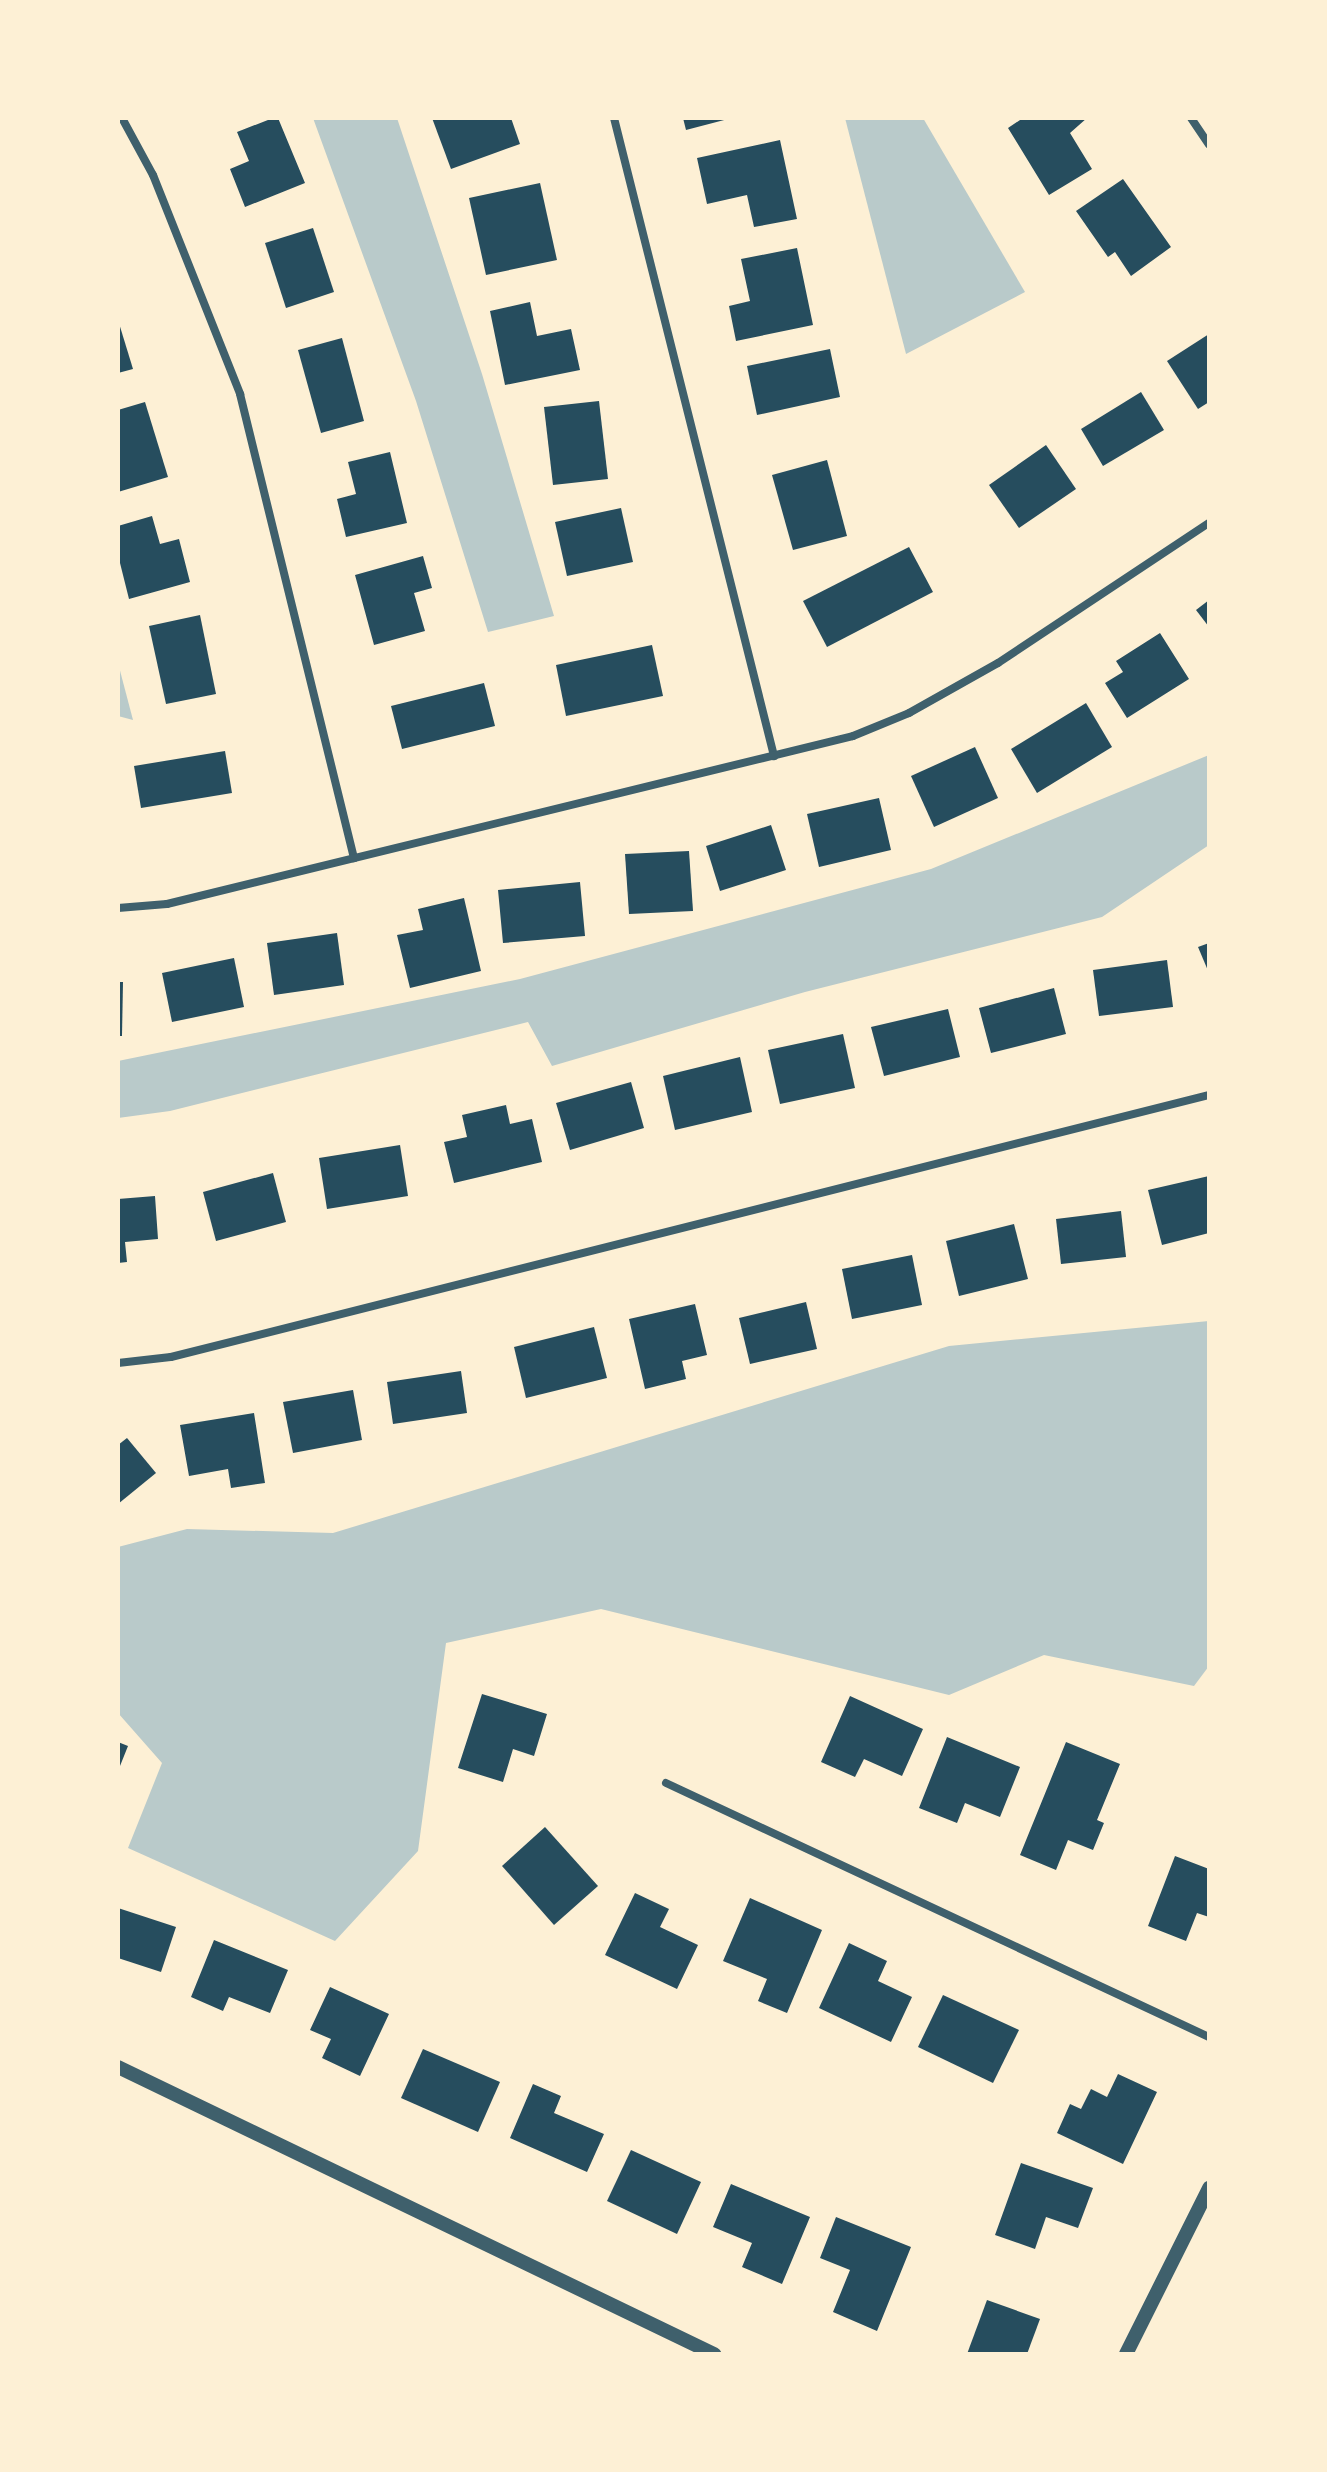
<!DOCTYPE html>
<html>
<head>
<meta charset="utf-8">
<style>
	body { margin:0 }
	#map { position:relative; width:1327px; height:2472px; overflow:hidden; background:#fdf0d5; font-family:"Open Sans",sans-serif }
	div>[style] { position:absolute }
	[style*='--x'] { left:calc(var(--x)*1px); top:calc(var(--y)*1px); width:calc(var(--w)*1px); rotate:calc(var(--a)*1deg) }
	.green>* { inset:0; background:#b9caca }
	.building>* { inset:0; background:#264d5e }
	.minor>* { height:8px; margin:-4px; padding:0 4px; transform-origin:4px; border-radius:4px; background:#3f606c }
	.tertiary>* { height:14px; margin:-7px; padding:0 7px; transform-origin:7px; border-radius:7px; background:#3f606c }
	span { translate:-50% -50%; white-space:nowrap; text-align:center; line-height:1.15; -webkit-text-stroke:8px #fdf0d5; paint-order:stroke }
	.frame { position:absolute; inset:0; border:120px solid #fdf0d5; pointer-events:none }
</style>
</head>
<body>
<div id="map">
	<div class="green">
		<i style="clip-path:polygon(313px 118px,397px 118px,482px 374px,554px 616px,488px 632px,416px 401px)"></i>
		<i style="clip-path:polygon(845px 118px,923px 118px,1025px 292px,906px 354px)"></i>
		<i style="clip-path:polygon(118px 663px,133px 720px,118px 716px)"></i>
		<i style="clip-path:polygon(1209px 755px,1209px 845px,1102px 917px,805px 992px,552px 1066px,528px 1022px,170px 1111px,118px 1118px,118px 1061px,520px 979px,931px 869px)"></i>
		<i style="clip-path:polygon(1209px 1321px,1209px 1666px,1194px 1686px,1044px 1655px,949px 1695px,601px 1609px,446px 1643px,418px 1851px,335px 1941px,128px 1848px,162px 1763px,118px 1713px,118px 1547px,187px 1529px,333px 1533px,949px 1346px)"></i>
	</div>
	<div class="building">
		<i style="clip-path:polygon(273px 118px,278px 118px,305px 183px,245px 207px,230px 169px,249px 161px,237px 132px)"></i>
		<i style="clip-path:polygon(432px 118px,511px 118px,520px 144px,451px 169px)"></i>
		<i style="clip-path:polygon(683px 118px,728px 118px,728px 119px,686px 130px)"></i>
		<i style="clip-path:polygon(1023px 118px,1087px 118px,1070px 133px,1092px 169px,1049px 195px,1008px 128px)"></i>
		<i style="clip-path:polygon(780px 140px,797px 219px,754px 227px,747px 195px,707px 204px,697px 158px)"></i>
		<i style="clip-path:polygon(1123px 179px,1171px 247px,1131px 276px,1115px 252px,1108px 257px,1076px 211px)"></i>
		<i style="clip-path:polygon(540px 183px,557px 260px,486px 275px,469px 198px)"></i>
		<i style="clip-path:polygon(313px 228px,334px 292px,286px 308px,265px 243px)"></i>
		<i style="clip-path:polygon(797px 248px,813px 325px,736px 341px,729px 306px,750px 301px,741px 259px)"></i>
		<i style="clip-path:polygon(530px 302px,537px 336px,571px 329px,580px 370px,505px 385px,490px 311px)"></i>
		<i style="clip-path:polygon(118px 320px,133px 369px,118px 373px)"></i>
		<i style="clip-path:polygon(1209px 334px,1209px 402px,1198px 409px,1167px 361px)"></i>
		<i style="clip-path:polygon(342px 338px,364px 421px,321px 433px,298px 350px)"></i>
		<i style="clip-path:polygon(830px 349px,840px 397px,757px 415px,747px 366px)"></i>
		<i style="clip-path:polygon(1141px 392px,1164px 430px,1103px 466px,1081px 429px)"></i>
		<i style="clip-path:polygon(599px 401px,608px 479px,553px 485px,544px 407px)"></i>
		<i style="clip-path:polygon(145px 402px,168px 477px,118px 492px,118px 410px)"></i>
		<i style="clip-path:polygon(1046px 445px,1076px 489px,1019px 528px,989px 485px)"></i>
		<i style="clip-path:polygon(390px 452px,407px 523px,346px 537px,337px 499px,356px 494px,348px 462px)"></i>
		<i style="clip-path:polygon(827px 460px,847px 536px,793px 550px,772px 475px)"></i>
		<i style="clip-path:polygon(621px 508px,633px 562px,567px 576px,555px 522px)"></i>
		<i style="clip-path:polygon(152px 516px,160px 544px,179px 539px,190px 582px,129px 599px,118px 555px,118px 526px)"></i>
		<i style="clip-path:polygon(909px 547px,933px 592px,827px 647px,803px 601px)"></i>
		<i style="clip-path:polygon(423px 556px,432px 588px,414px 593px,425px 631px,374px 645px,355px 575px)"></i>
		<i style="clip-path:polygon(1209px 600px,1209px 627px,1196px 610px)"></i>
		<i style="clip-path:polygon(200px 615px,216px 694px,166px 704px,149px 626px)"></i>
		<i style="clip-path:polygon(1160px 633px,1189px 679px,1127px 718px,1105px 683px,1123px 672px,1116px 661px)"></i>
		<i style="clip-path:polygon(652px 645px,663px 696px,566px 716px,556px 665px)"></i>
		<i style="clip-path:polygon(484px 683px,495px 726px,402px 749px,391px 706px)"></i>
		<i style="clip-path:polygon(1086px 703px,1112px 747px,1037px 793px,1011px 749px)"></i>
		<i style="clip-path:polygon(975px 747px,998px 798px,934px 827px,911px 776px)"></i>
		<i style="clip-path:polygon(225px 751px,232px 793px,141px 808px,134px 766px)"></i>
		<i style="clip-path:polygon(879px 798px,891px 850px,819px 867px,807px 814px)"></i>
		<i style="clip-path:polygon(771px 825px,786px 870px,720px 891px,706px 846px)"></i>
		<i style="clip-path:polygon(689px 851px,693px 911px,629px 914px,625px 854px)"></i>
		<i style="clip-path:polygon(580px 882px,585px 936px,503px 943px,498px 890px)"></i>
		<i style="clip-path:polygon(464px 898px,481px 971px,410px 988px,397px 935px,423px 930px,418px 909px)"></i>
		<i style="clip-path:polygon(337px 933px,344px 985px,274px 995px,267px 943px)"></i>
		<i style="clip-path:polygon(1209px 943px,1209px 973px,1198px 947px)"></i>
		<i style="clip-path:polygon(234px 958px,244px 1007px,172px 1022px,162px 973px)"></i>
		<i style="clip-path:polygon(1167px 960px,1173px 1007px,1099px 1016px,1093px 970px)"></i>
		<i style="clip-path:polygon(118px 982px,123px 982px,122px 1036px,118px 1036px)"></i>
		<i style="clip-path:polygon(1054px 988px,1066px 1034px,991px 1053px,979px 1008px)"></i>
		<i style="clip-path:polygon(948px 1009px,960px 1057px,884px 1076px,871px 1027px)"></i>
		<i style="clip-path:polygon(843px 1034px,855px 1088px,780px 1104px,768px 1050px)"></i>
		<i style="clip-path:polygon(740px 1057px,752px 1112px,675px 1130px,663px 1076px)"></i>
		<i style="clip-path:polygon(631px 1082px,644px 1128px,570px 1150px,556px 1103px)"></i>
		<i style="clip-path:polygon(506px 1105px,510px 1124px,532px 1119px,542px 1162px,454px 1183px,444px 1142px,467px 1137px,462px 1115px)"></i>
		<i style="clip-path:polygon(400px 1145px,408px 1196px,327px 1209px,319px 1158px)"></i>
		<i style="clip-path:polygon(273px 1173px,286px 1222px,216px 1241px,203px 1192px)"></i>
		<i style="clip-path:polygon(1209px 1176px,1209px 1233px,1162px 1245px,1148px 1190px)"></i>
		<i style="clip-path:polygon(155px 1196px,158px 1239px,125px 1242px,127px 1262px,118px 1263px,118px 1199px)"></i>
		<i style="clip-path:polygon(1121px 1211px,1126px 1257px,1061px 1264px,1056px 1219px)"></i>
		<i style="clip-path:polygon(1014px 1224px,1028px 1279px,959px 1296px,946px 1241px)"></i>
		<i style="clip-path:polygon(912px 1255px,922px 1305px,852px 1319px,842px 1269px)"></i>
		<i style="clip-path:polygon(806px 1302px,817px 1349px,750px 1364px,739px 1318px)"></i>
		<i style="clip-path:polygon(695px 1304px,707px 1355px,682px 1361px,686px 1379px,645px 1389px,629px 1319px)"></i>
		<i style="clip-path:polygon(594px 1327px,607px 1378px,526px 1398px,514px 1347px)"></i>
		<i style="clip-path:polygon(461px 1371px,467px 1413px,393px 1424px,387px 1382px)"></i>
		<i style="clip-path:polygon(353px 1390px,362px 1440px,293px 1453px,283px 1402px)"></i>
		<i style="clip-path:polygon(254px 1413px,265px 1483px,231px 1488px,228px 1469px,189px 1476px,180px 1425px)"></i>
		<i style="clip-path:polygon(127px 1438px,156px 1473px,118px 1504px,118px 1445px)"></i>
		<i style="clip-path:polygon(482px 1694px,547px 1714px,534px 1756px,513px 1749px,503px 1782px,458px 1768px)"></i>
		<i style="clip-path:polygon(850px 1696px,923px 1729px,902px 1776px,864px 1759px,855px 1777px,821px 1762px)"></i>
		<i style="clip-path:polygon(947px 1737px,1020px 1767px,1000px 1817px,965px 1803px,957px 1823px,919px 1808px)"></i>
		<i style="clip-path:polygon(118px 1742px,128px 1746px,118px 1771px)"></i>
		<i style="clip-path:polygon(1066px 1742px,1120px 1764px,1097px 1820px,1104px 1823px,1093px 1850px,1068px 1840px,1056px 1870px,1020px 1855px)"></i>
		<i style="clip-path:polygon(545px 1827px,598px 1886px,554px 1925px,502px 1866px)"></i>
		<i style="clip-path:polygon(1175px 1856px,1209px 1869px,1209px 1917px,1197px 1913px,1186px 1941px,1148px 1926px)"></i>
		<i style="clip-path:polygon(635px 1893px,669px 1909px,660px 1927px,698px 1945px,677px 1989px,605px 1955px)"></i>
		<i style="clip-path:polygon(750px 1898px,822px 1930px,787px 2013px,758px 2001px,767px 1979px,723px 1961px)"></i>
		<i style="clip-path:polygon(118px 1908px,176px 1927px,161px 1972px,118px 1958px)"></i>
		<i style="clip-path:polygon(214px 1940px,288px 1970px,270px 2013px,229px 1997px,223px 2011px,191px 1997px)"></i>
		<i style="clip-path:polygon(849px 1943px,887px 1961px,878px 1981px,912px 1997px,891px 2042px,819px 2008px)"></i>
		<i style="clip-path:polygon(330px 1987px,389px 2014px,360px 2076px,322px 2058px,331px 2039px,310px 2030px)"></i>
		<i style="clip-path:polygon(943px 1995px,1019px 2030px,993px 2083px,918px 2047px)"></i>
		<i style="clip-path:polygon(423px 2049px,500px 2082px,478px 2132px,401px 2098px)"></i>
		<i style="clip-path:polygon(1118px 2074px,1157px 2092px,1123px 2164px,1057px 2133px,1070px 2104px,1081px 2109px,1091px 2089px,1107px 2097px)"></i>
		<i style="clip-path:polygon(533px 2084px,561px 2096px,554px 2113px,604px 2134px,587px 2172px,510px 2138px)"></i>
		<i style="clip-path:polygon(631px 2150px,701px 2182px,677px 2234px,607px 2201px)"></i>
		<i style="clip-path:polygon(1021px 2163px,1093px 2188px,1078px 2228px,1046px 2217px,1035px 2249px,995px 2235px)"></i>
		<i style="clip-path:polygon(731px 2184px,810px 2217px,782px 2284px,742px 2267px,752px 2243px,713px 2227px)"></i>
		<i style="clip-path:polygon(836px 2217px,911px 2247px,877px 2331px,833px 2312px,850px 2270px,820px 2258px)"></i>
		<i style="clip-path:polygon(987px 2300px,1040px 2319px,1027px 2354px,967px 2354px)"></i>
	</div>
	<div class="minor">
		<i style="--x:122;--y:118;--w:65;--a:61.5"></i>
		<i style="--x:153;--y:175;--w:236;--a:68.3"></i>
		<i style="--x:240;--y:394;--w:478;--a:76.2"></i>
		<i style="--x:614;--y:118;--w:658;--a:75.92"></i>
		<i style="--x:1191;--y:118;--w:32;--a:56"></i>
		<i style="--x:118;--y:908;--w:49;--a:-4.7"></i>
		<i style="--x:167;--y:904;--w:706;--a:-13.76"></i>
		<i style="--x:853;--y:736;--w:61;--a:-22.3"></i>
		<i style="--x:909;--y:713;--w:102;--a:-29.3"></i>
		<i style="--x:998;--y:663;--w:253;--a:-33.6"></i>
		<i style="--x:118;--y:1363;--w:53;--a:-6.5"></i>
		<i style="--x:171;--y:1357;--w:1071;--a:-14.17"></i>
		<i style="--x:666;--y:1783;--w:599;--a:25.07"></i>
	</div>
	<div class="tertiary">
		<i style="--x:118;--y:2067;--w:662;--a:25.71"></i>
		<i style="--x:1126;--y:2354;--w:186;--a:-63.4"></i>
	</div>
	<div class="frame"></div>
</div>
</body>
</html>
